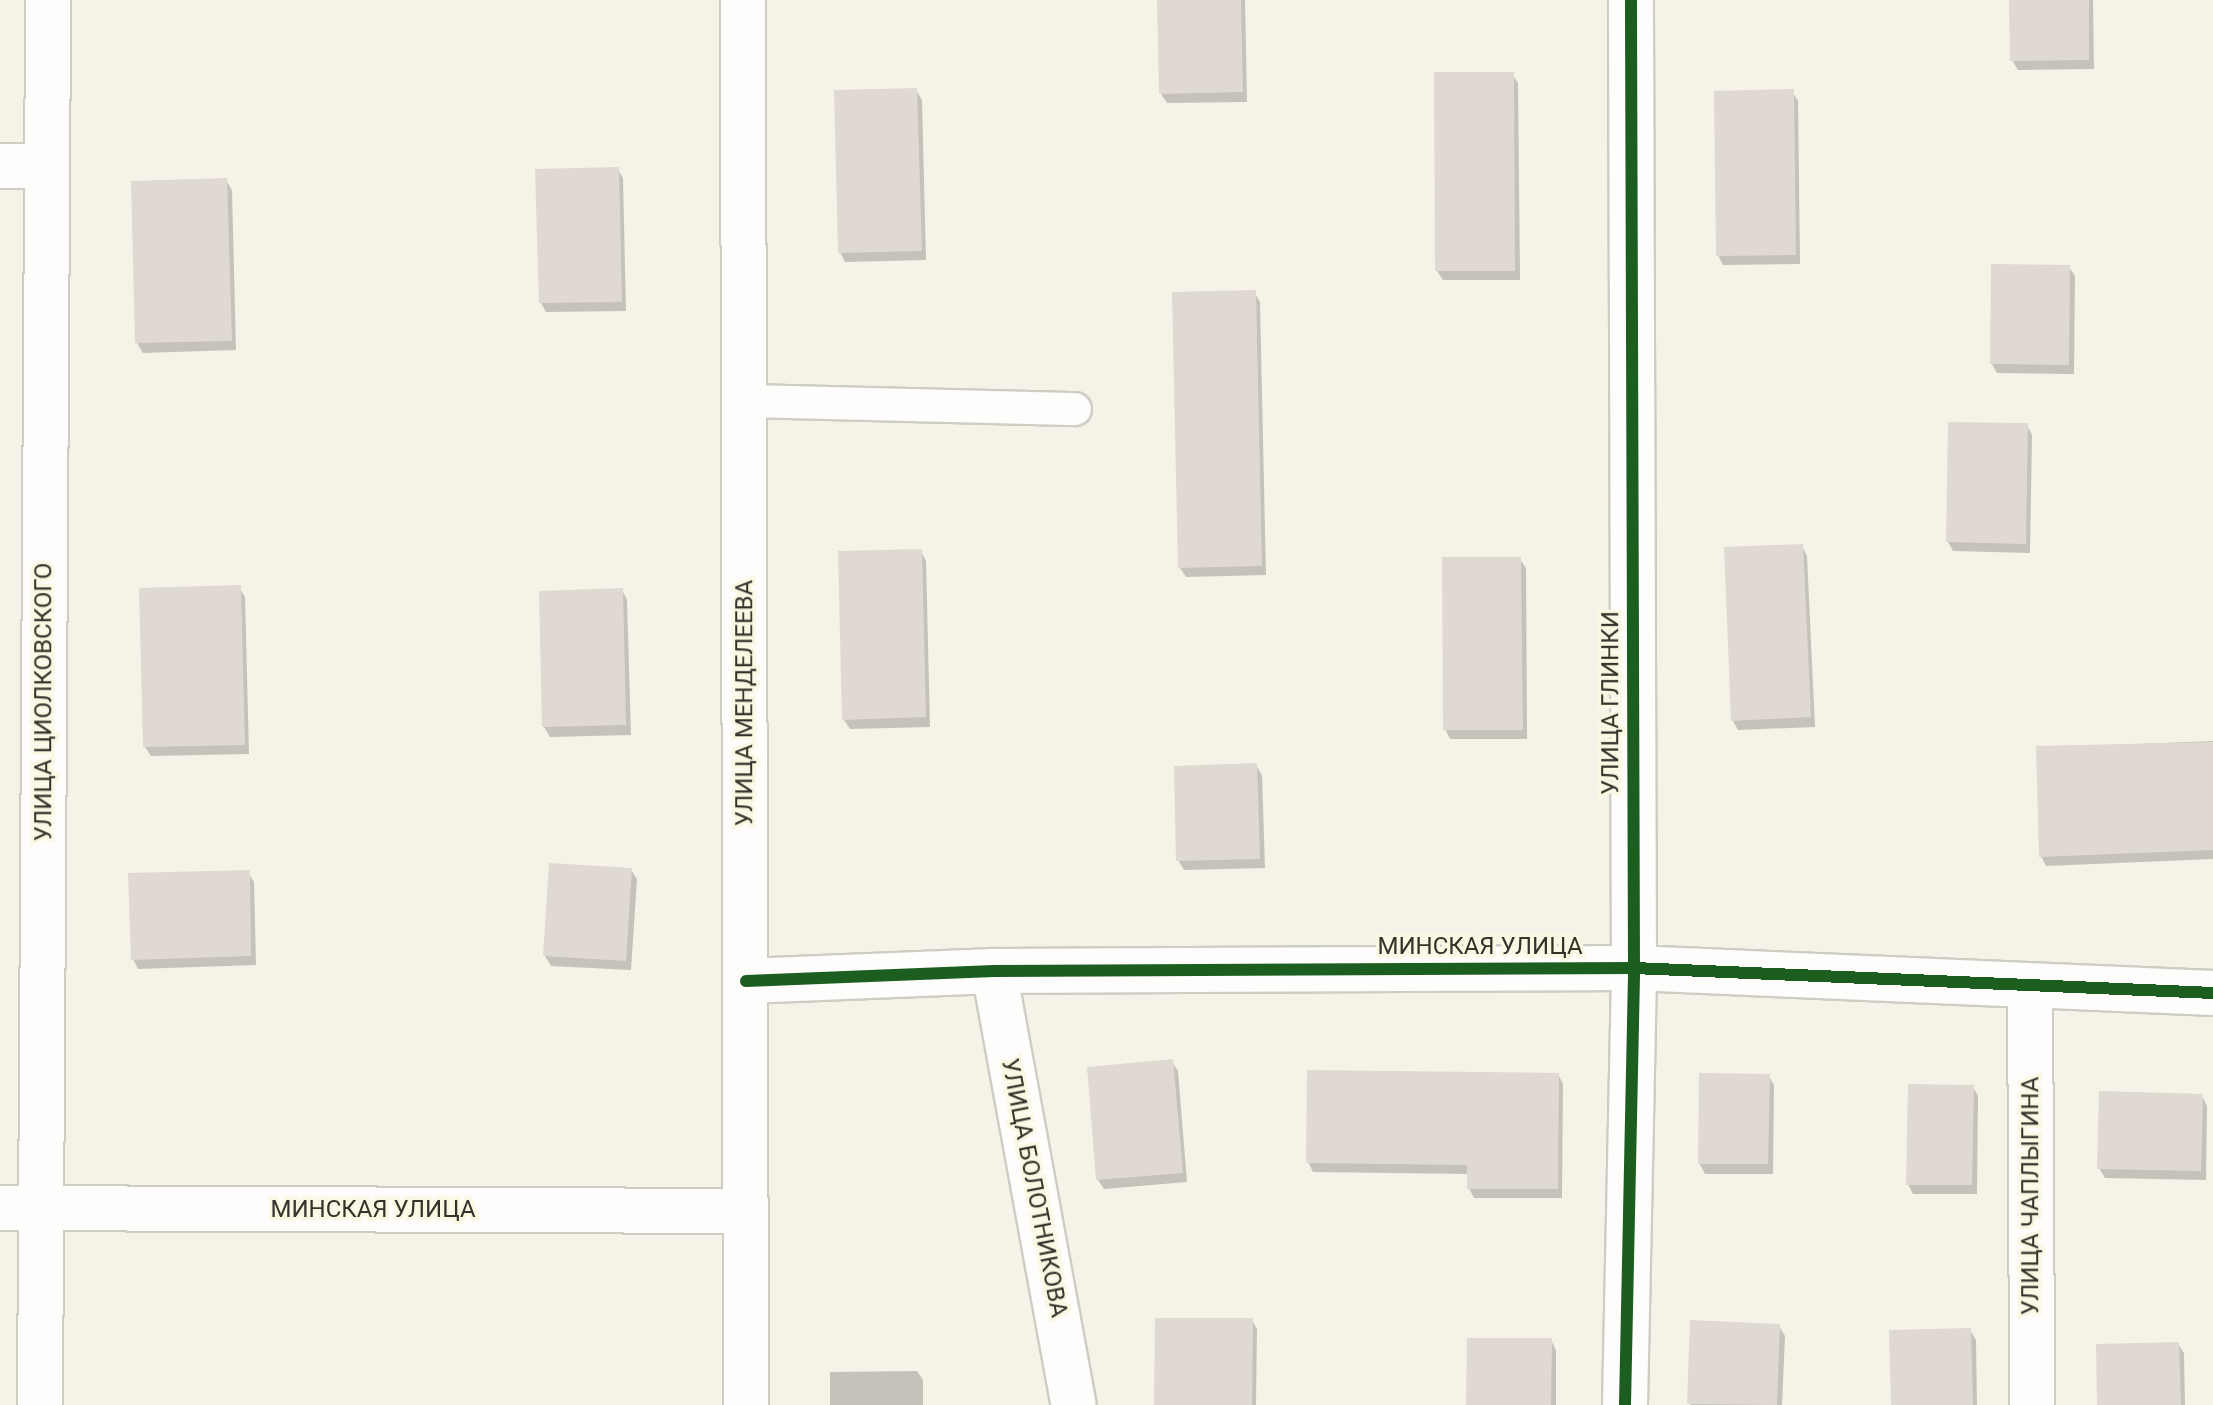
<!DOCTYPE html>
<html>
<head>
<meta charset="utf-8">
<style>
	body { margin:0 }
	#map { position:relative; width:2213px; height:1405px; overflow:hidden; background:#f5f3e8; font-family:Roboto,sans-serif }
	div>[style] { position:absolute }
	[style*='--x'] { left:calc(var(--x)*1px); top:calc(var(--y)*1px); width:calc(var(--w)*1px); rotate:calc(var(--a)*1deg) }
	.shadow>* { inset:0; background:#0003 }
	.building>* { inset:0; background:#e0d9d1 }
	.roads { filter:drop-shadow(2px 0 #cecdc4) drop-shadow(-2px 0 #cecdc4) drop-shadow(0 2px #cecdc4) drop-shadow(0 -2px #cecdc4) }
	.service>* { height:32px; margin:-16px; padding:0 16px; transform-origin:16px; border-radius:16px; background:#fefdfc }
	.minor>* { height:44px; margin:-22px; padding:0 22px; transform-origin:22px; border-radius:22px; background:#fefdfc }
	.tertiary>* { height:44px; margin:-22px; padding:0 22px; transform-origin:22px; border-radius:22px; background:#fefdfc }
	.cycleway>* { height:12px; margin:-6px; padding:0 6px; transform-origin:6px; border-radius:6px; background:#1b5e20 }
	span { translate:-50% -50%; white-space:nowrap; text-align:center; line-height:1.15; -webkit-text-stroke:7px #faf7e3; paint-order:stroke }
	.street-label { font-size:24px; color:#34322b }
</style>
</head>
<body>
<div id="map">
	<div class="shadow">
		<i style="clip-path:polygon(1159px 0,1245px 0,1247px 102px,1167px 103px,1161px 94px)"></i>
		<i style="clip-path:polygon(2011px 0,2093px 0,2094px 69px,2018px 70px,2012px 60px)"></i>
		<i style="clip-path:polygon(1512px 74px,1518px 83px,1520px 280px,1443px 280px,1437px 271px)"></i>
		<i style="clip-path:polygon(916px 90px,922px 100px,926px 260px,845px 262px,840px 252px)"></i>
		<i style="clip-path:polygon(1792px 91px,1798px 101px,1800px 264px,1723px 265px,1718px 255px)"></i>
		<i style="clip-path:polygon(618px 169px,623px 178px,626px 311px,546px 312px,541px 303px)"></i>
		<i style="clip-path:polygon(226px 180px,232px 190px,236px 350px,143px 353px,137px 343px)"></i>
		<i style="clip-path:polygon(2069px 267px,2075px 276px,2074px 374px,1997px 373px,1992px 364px)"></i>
		<i style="clip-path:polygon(1254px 292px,1260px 302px,1266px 575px,1186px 577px,1180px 568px)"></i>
		<i style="clip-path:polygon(2027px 425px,2032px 435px,2030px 553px,1953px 551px,1948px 542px)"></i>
		<i style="clip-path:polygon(1802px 546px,1807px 556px,1815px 727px,1738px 730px,1733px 721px)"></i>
		<i style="clip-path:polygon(921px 551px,926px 561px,930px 727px,850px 729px,844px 720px)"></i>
		<i style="clip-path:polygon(1520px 559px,1526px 568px,1527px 739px,1450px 739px,1445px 729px)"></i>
		<i style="clip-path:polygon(239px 587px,245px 597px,249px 754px,151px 756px,145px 747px)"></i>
		<i style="clip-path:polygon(622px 590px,627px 600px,631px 735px,550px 737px,544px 727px)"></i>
		<i style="clip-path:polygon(2213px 741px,2213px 859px,2046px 866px,2041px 856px,2038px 748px)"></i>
		<i style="clip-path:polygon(1256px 765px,1262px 775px,1265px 868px,1184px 870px,1178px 860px)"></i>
		<i style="clip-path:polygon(631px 870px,637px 879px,631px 970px,551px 966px,545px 956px)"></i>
		<i style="clip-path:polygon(248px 872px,254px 882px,256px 965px,138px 969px,133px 959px)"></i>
		<i style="clip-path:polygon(1172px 1062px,1178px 1071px,1187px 1182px,1104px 1189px,1098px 1180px,1089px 1069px)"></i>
		<i style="clip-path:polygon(1558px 1074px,1563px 1084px,1562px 1198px,1474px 1198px,1469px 1188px,1469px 1174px,1313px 1172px,1308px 1162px)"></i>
		<i style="clip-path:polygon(1769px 1076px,1774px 1085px,1773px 1174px,1705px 1174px,1700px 1164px)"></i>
		<i style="clip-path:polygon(1973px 1087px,1978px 1096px,1977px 1194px,1913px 1194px,1908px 1184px)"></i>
		<i style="clip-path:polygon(2202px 1096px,2207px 1106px,2206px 1180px,2105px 1178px,2099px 1168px)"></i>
		<i style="clip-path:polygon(1252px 1320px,1257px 1329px,1256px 1405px,1156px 1405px)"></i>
		<i style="clip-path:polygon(1779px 1326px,1785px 1336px,1782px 1405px,1690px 1405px)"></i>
		<i style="clip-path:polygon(1970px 1330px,1976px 1340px,1977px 1405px,1893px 1405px)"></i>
		<i style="clip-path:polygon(1551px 1340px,1556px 1350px,1556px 1405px,1468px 1405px)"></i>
		<i style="clip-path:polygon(2178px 1344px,2184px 1353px,2185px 1405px,2099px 1405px)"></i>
		<i style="clip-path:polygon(917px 1371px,923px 1380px,923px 1405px,830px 1405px,830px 1372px)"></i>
	</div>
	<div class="building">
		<i style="clip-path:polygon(1157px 0,1241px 0,1243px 92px,1159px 94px)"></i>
		<i style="clip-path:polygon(2009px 0,2089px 0,2089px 60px,2010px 61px)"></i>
		<i style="clip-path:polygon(1434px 72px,1514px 72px,1515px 271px,1435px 271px)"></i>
		<i style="clip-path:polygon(917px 88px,922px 251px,838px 253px,834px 90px)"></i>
		<i style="clip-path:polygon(1794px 89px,1796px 255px,1716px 256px,1714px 91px)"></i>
		<i style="clip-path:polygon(619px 167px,622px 302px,539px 303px,535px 169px)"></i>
		<i style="clip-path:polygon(227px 178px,232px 341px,135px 343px,131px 181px)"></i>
		<i style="clip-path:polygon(1991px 264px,2070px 265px,2069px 365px,1990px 364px)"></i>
		<i style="clip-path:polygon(1256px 290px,1262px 566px,1178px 568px,1172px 292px)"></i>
		<i style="clip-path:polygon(1948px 422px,2028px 423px,2026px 544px,1946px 542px)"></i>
		<i style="clip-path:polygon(1803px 544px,1811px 717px,1731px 721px,1724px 547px)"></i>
		<i style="clip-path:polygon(922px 549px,926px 717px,842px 720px,838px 551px)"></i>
		<i style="clip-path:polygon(1442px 557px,1521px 557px,1523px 730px,1443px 730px)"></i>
		<i style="clip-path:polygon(241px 585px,245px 745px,143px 747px,139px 588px)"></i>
		<i style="clip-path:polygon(623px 588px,626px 725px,542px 727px,539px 591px)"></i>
		<i style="clip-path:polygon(2213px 742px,2213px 850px,2039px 857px,2036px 746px)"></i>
		<i style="clip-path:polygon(1257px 763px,1260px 859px,1176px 861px,1174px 766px)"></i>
		<i style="clip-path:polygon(549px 863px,632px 868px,626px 961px,543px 956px)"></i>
		<i style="clip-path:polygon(250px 870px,251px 956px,131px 960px,128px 873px)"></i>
		<i style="clip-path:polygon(1173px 1059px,1183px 1173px,1096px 1180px,1087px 1067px)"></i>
		<i style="clip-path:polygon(1307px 1070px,1559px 1073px,1558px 1189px,1467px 1189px,1467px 1165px,1306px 1163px)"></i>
		<i style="clip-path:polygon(1699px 1073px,1770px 1074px,1768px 1164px,1698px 1164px)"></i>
		<i style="clip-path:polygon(1908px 1084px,1974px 1085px,1972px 1185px,1906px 1185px)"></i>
		<i style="clip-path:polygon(2099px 1091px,2203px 1094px,2201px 1171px,2097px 1169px)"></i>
		<i style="clip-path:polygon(1155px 1318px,1253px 1318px,1252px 1405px,1154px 1405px)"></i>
		<i style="clip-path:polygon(1690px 1320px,1780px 1324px,1777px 1405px,1687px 1404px)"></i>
		<i style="clip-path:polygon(1971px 1328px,1973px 1405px,1891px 1405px,1889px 1330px)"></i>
		<i style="clip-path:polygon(1467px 1338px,1552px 1338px,1551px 1405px,1466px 1405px)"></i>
		<i style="clip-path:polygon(2179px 1342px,2181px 1405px,2097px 1405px,2096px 1344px)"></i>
	</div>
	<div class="roads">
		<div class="service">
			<i style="--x:744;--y:401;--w:331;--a:1.4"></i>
		</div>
		<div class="minor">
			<i style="--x:0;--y:166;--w:47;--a:0"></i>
			<i style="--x:994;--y:971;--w:441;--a:79.6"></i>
			<i style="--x:746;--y:981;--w:248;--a:-2.3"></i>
			<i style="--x:994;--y:971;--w:640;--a:-0.27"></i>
			<i style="--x:1634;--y:968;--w:580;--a:2.47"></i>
			<i style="--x:2030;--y:986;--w:419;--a:89.7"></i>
			<i style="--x:0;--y:1208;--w:745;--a:0.23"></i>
			<i style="--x:40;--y:1405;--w:1405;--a:-89.67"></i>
			<i style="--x:1625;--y:1405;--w:437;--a:-88.8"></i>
			<i style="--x:1634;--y:968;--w:968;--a:-90.18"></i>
		</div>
		<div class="tertiary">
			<i style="--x:743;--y:0;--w:1405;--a:89.88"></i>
		</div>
	</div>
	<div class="cycleway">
		<i style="--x:746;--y:981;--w:248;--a:-2.3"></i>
		<i style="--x:994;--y:971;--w:640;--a:-0.27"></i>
		<i style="--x:1634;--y:968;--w:580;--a:2.47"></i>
		<i style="--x:1625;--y:1405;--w:437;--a:-88.8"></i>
		<i style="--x:1634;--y:968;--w:968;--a:-90.18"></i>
	</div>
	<div class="street-label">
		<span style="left:44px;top:702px;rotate:-90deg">УЛИЦА ЦИОЛКОВСКОГО</span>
		<span style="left:745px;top:703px;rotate:-90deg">УЛИЦА МЕНДЕЛЕЕВА</span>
		<span style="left:1611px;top:703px;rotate:-90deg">УЛИЦА ГЛИНКИ</span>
		<span style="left:1480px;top:947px">МИНСКАЯ УЛИЦА</span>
		<span style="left:1034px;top:1188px;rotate:79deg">УЛИЦА БОЛОТНИКОВА</span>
		<span style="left:2031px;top:1196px;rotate:-90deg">УЛИЦА ЧАПЛЫГИНА</span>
		<span style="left:373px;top:1210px">МИНСКАЯ УЛИЦА</span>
	</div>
</div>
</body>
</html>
